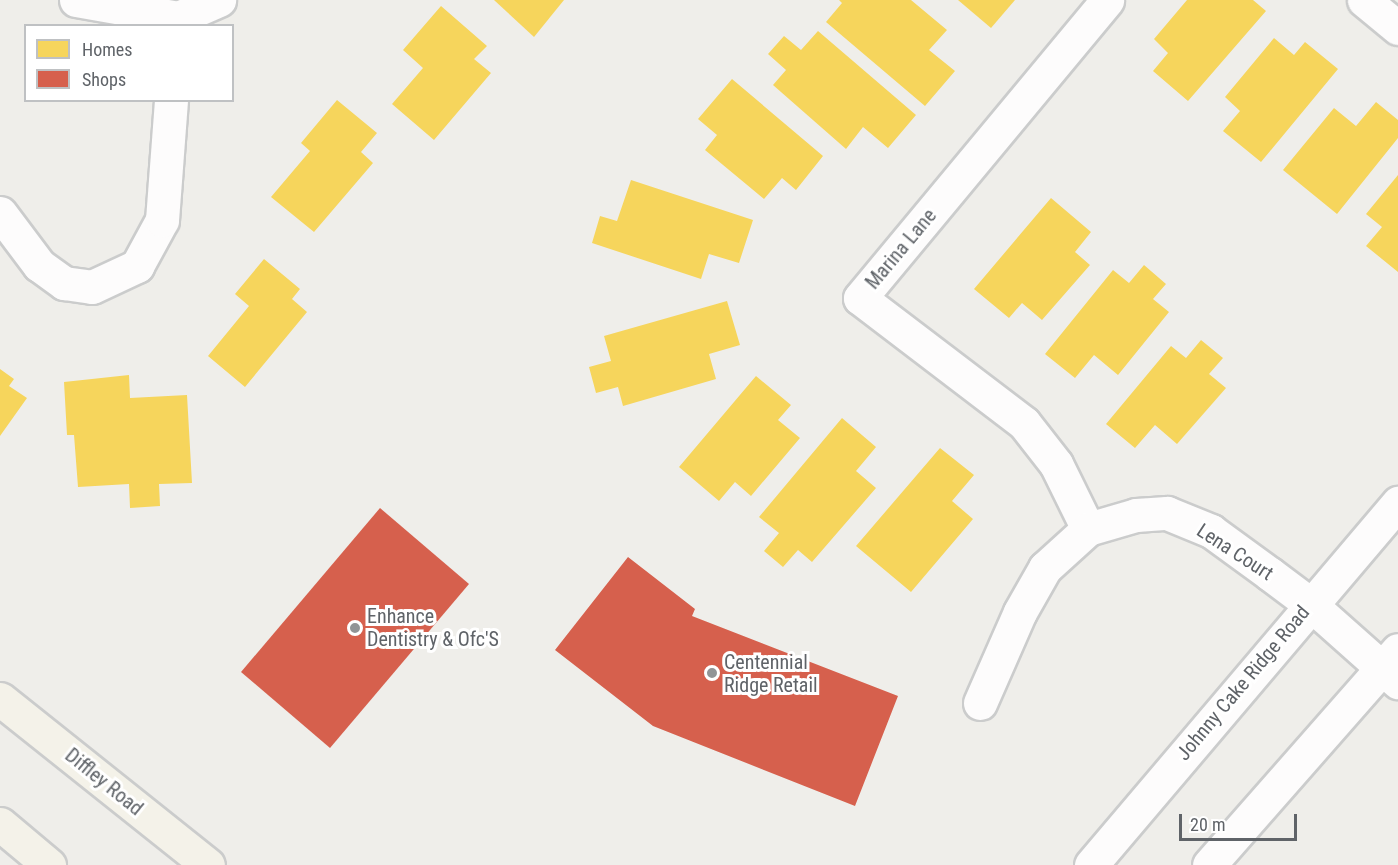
<!DOCTYPE html>
<html>
<head>
<meta charset="utf-8">
<style>
	body { margin:0 }
	#map { position:relative; width:1398px; height:865px; overflow:hidden; background:#efeeea; font-family:"Roboto Condensed",sans-serif }
	div>[style] { position:absolute }
	[style*='--x'] { left:calc(var(--x)*1px); top:calc(var(--y)*1px); width:calc(var(--w)*1px); rotate:calc(var(--a)*1deg) }
	.homes>* { inset:0; background:#f6d55c }
	.shops>* { inset:0; background:#d6604d }
	.roads { filter:drop-shadow(2px 0 #cbcccc) drop-shadow(-2px 0 #cbcccc) drop-shadow(0 2px #cbcccc) drop-shadow(0 -2px #cbcccc) }
	.minor>* { height:33px; margin:-16.5px; padding:0 16.5px; transform-origin:16.5px; border-radius:16.5px; background:#fdfcfc }
	.major>* { height:33px; margin:-16.5px; padding:0 16.5px; transform-origin:16.5px; border-radius:16.5px; background:#f4f2e9 }
	.dots>* { width:16px; height:16px; translate:-50% -50%; box-sizing:border-box; border:3px solid #fff; border-radius:50% }
	span { translate:-50% -50%; white-space:nowrap; text-align:center; line-height:1.15; -webkit-text-stroke:6px #fff; paint-order:stroke }
	.street-label { font-size:20px; color:#5f6368 }
	.poi-label { font-size:20px; color:#5f6368 }
	.left { translate:0 -50%; text-align:left }
	.legend { position:absolute; left:24px; top:24px; width:210px; height:78px; box-sizing:border-box; background:#fff; border:2px solid #bfc1c3; margin:0; padding:8px 10px; list-style:none; font-size:18px; color:#5f6368 }
	.legend li { display:flex; align-items:center; gap:12px; height:30px }
	.legend b { width:30px; border:2px solid #bfc1c3 }
	.scale { position:absolute; left:1179px; top:814px; width:118px; height:27px; box-sizing:border-box; border:3px solid #5f6368; border-top:0; padding-left:8px; font-size:18px; line-height:21px; white-space:nowrap; color:#5f6368; -webkit-text-stroke:4px #fff; paint-order:stroke }
</style>
</head>
<body>
<div id="map">
	<div class="homes">
		<i style="clip-path:polygon(494px 0,564px 0,534px 37px)"></i>
		<i style="clip-path:polygon(839px 0,911px 0,947px 30px,929px 50px,955px 71px,925px 106px,826px 22px,842px 3px)"></i>
		<i style="clip-path:polygon(958px 0,1015px 0,991px 28px)"></i>
		<i style="clip-path:polygon(1187px 0,1253px 0,1266px 11px,1188px 101px,1153px 71px,1168px 53px,1154px 39px)"></i>
		<i style="clip-path:polygon(441px 6px,487px 46px,474px 59px,491px 73px,434px 140px,392px 104px,423px 68px,403px 50px)"></i>
		<i style="clip-path:polygon(818px 31px,916px 115px,888px 148px,863px 127px,846px 149px,773px 85px,786px 70px,768px 54px,784px 36px,801px 50px)"></i>
		<i style="clip-path:polygon(1274px 38px,1294px 55px,1305px 42px,1338px 69px,1261px 162px,1223px 131px,1240px 111px,1225px 97px)"></i>
		<i style="clip-path:polygon(732px 79px,823px 156px,796px 190px,782px 178px,764px 199px,705px 150px,717px 135px,698px 119px)"></i>
		<i style="clip-path:polygon(337px 100px,377px 133px,361px 152px,373px 163px,314px 232px,271px 197px,310px 151px,301px 143px)"></i>
		<i style="clip-path:polygon(1376px 102px,1398px 120px,1398px 138px,1337px 214px,1283px 170px,1334px 108px,1356px 126px)"></i>
		<i style="clip-path:polygon(1398px 175px,1398px 272px,1366px 246px,1382px 227px,1366px 214px)"></i>
		<i style="clip-path:polygon(631px 180px,753px 220px,739px 263px,709px 254px,701px 279px,592px 243px,600px 216px,617px 221px)"></i>
		<i style="clip-path:polygon(1051px 198px,1091px 232px,1075px 252px,1090px 265px,1042px 320px,1022px 303px,1009px 318px,974px 289px)"></i>
		<i style="clip-path:polygon(264px 259px,300px 289px,292px 299px,307px 312px,245px 387px,208px 356px,249px 306px,235px 294px)"></i>
		<i style="clip-path:polygon(1144px 265px,1166px 284px,1153px 299px,1169px 312px,1118px 375px,1094px 355px,1075px 378px,1045px 354px,1113px 270px,1129px 283px)"></i>
		<i style="clip-path:polygon(727px 301px,740px 345px,709px 354px,716px 379px,623px 406px,618px 387px,596px 393px,589px 367px,611px 361px,604px 336px)"></i>
		<i style="clip-path:polygon(1201px 340px,1223px 358px,1209px 374px,1226px 388px,1177px 444px,1155px 425px,1135px 448px,1106px 424px,1171px 346px,1186px 358px)"></i>
		<i style="clip-path:polygon(0 369px,14px 379px,9px 386px,27px 398px,0 436px)"></i>
		<i style="clip-path:polygon(129px 375px,130px 398px,187px 395px,192px 483px,159px 484px,160px 506px,130px 508px,129px 484px,78px 487px,74px 435px,67px 435px,64px 382px)"></i>
		<i style="clip-path:polygon(756px 376px,791px 405px,778px 420px,800px 438px,751px 496px,735px 482px,719px 501px,679px 467px)"></i>
		<i style="clip-path:polygon(842px 418px,876px 447px,856px 471px,876px 488px,812px 562px,798px 550px,783px 567px,764px 551px,779px 533px,759px 517px)"></i>
		<i style="clip-path:polygon(940px 448px,974px 475px,952px 501px,973px 519px,911px 592px,856px 546px)"></i>
	</div>
	<div class="shops">
		<i style="clip-path:polygon(380px 508px,469px 584px,330px 748px,241px 672px)"></i>
		<i style="clip-path:polygon(628px 557px,695px 609px,692px 616px,898px 696px,855px 806px,653px 726px,555px 650px)"></i>
	</div>
	<div class="roads">
		<div class="minor">
			<i style="--x:76;--y:0;--w:104;--a:10"></i>
			<i style="--x:178;--y:18;--w:45;--a:-23.7"></i>
			<i style="--x:1364;--y:0;--w:44;--a:39.5"></i>
			<i style="--x:0;--y:213;--w:65;--a:53.1"></i>
			<i style="--x:39;--y:265;--w:31;--a:36"></i>
			<i style="--x:64;--y:283;--w:28;--a:8"></i>
			<i style="--x:92;--y:287;--w:50;--a:-25"></i>
			<i style="--x:137;--y:266;--w:52;--a:-61.5"></i>
			<i style="--x:162;--y:220;--w:120;--a:-85.7"></i>
			<i style="--x:1088;--y:529;--w:72;--a:-116.2"></i>
			<i style="--x:1056;--y:464;--w:52;--a:-128"></i>
			<i style="--x:1024;--y:423;--w:206;--a:-142.7"></i>
			<i style="--x:860;--y:298;--w:387;--a:-50.3"></i>
			<i style="--x:980;--y:703;--w:99;--a:-66.3"></i>
			<i style="--x:1020;--y:612;--w:51;--a:-60.4"></i>
			<i style="--x:1045;--y:568;--w:58;--a:-42.2"></i>
			<i style="--x:1088;--y:529;--w:50;--a:-16.3"></i>
			<i style="--x:1136;--y:515;--w:31;--a:-4"></i>
			<i style="--x:1167;--y:513;--w:48;--a:22.2"></i>
			<i style="--x:1211;--y:531;--w:73;--a:36.1"></i>
			<i style="--x:1270;--y:574;--w:50;--a:36.9"></i>
			<i style="--x:1310;--y:604;--w:118;--a:41.6"></i>
			<i style="--x:1091;--y:865;--w:475;--a:-49.7"></i>
			<i style="--x:1209;--y:865;--w:286;--a:-48.7"></i>
		</div>
		<div class="major">
			<i style="--x:0;--y:699;--w:266;--a:38.6"></i>
			<i style="--x:0;--y:824;--w:64;--a:39.9"></i>
		</div>
	</div>
	<div class="dots">
		<i style="left:355px;top:628px;background:#919496"></i>
		<i style="left:712px;top:673px;background:#919496"></i>
	</div>
	<div class="street-label">
		<span style="left:901px;top:249px;rotate:-50deg">Marina Lane</span>
		<span style="left:1235px;top:552px;rotate:33deg">Lena Court</span>
		<span style="left:1243px;top:683px;rotate:-50deg">Johnny Cake Ridge Road</span>
		<span style="left:104px;top:782px;rotate:39deg">Diffley Road</span>
	</div>
	<div class="poi-label">
		<span class="left" style="left:367px;top:628px">Enhance<br>Dentistry &amp; Ofc'S</span>
		<span class="left" style="left:724px;top:674px">Centennial<br>Ridge Retail</span>
	</div>
	<ul class="legend">
	<li><b style="height:16px;background:#f6d55c"></b>Homes</li>
	<li><b style="height:16px;background:#d6604d"></b>Shops</li>
	</ul>
	<div class="scale">20 m</div>
</div>
</body>
</html>
